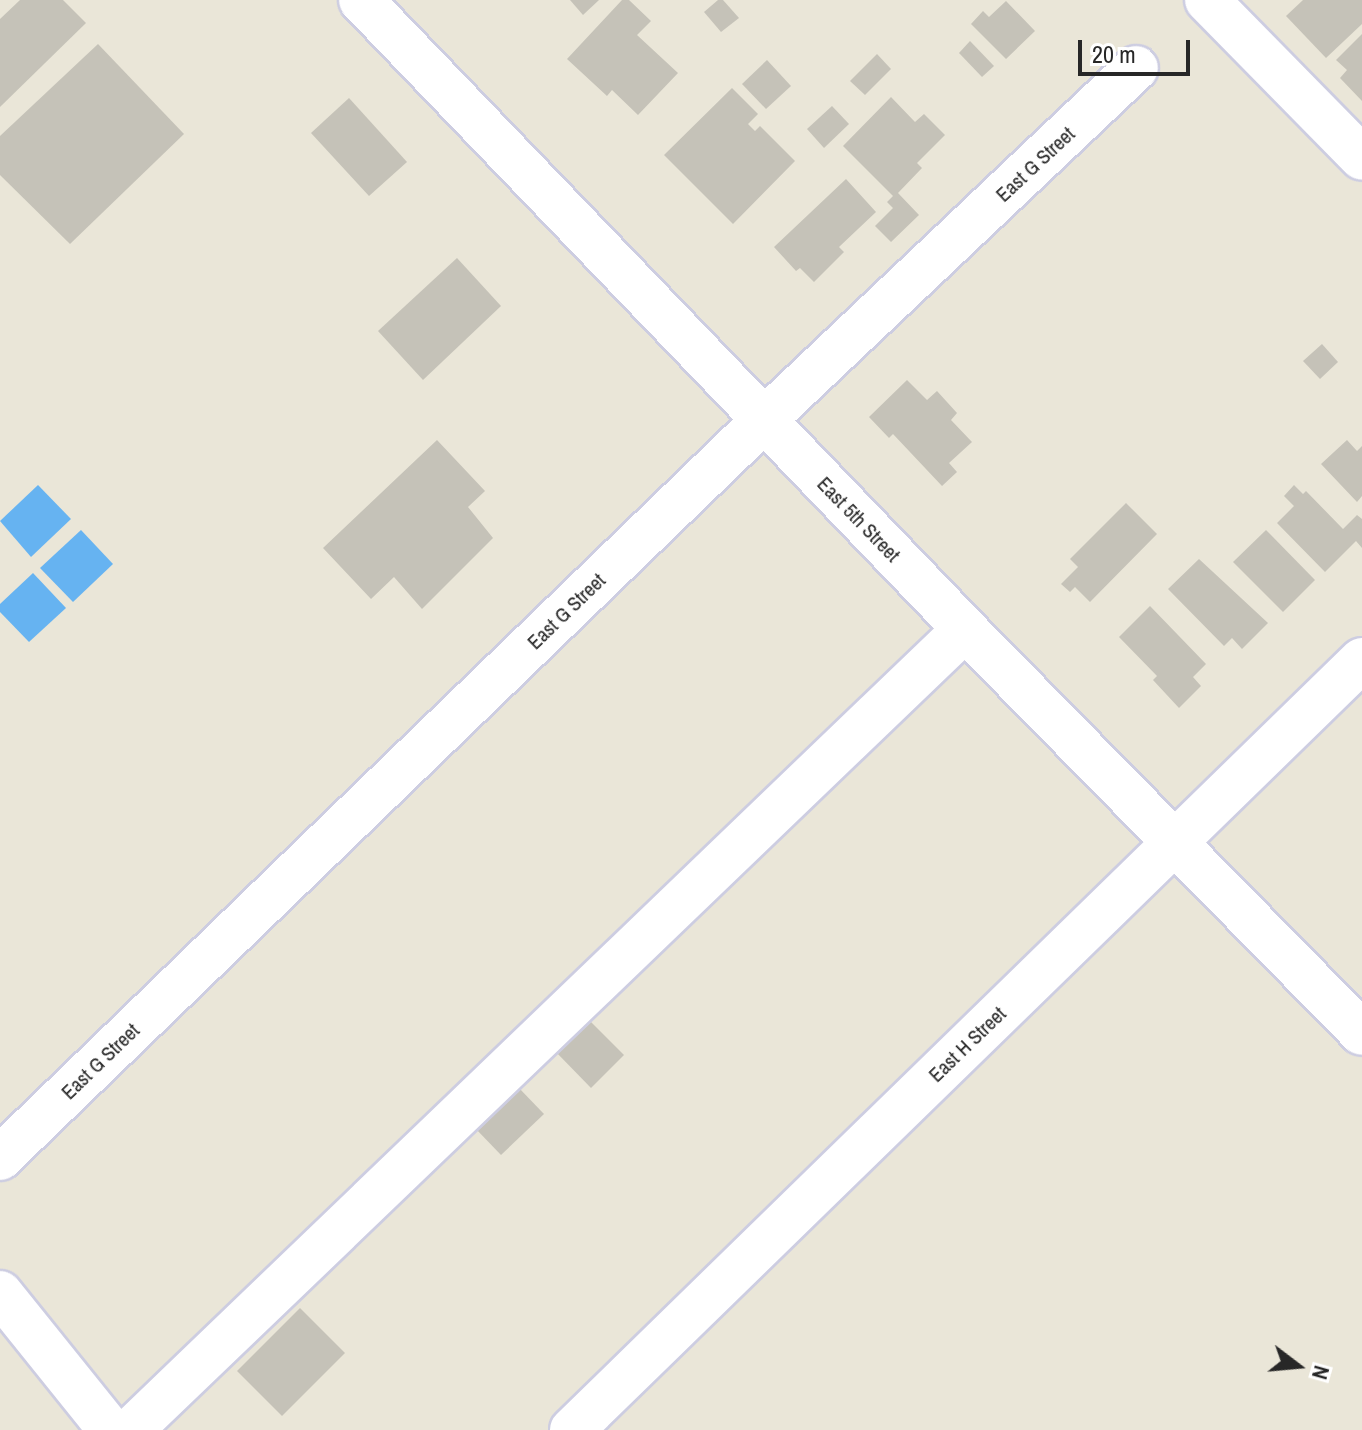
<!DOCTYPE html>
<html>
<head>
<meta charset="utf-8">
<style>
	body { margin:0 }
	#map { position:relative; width:1362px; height:1430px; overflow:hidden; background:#eae6d8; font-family:"Archivo Narrow",sans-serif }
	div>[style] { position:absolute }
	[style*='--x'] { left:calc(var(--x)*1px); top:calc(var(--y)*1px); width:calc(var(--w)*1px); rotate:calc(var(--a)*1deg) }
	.water>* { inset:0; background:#66b3f1 }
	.building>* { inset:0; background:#c5c2b8 }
	.roads { filter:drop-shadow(2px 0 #cdcde1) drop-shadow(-2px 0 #cdcde1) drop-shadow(0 2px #cdcde1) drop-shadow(0 -2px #cdcde1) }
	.minor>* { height:44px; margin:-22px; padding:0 22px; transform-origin:22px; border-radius:22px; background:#fff }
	span { translate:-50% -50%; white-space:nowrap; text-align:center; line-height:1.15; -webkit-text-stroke:7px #fff; paint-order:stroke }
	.street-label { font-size:20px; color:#272727 }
	.north { position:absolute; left:1258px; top:1326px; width:80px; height:80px; -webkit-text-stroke:6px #fff; paint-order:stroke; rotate:106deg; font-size:22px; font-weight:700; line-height:32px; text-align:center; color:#272727 }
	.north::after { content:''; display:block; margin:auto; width:28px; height:36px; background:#272727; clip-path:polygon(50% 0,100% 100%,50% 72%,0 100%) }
	.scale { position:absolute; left:1078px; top:40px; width:112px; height:36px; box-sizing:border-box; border:4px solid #272727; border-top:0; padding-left:10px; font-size:24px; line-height:28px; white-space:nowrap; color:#272727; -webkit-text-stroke:6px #fff; paint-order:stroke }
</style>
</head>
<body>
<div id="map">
	<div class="water">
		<i style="clip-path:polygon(38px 485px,71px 519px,31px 557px,0 521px)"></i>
		<i style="clip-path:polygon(81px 530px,113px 564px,73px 602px,40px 568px)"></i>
		<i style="clip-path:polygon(33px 573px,66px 608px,29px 642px,0 612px,0 604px)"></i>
	</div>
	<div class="building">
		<i style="clip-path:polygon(20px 0,63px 0,86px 23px,0 107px,0 19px)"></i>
		<i style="clip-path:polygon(570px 0,599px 0,583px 15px)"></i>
		<i style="clip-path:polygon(622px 0,629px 0,651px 21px,637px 35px,678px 73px,638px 115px,612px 90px,607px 96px,567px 59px)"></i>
		<i style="clip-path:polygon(718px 0,723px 0,739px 18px,721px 32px,704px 12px)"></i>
		<i style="clip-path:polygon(1303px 0,1362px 0,1362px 24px,1326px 58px,1286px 16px)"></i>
		<i style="clip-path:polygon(1006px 1px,1035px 31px,1006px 59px,971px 24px,983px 11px,989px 17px)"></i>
		<i style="clip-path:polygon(1362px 34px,1362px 101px,1340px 78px,1347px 70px,1336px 60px)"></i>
		<i style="clip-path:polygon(970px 41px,994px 66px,982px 77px,959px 53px)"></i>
		<i style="clip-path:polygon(98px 44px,184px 134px,70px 244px,0 175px,0 136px)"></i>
		<i style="clip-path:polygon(877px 54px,891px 69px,865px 95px,850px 81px)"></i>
		<i style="clip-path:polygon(767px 60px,791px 86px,766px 109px,742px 84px)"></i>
		<i style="clip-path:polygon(732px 88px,758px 114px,748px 124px,755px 131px,760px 126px,795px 161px,733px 224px,664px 155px)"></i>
		<i style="clip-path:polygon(891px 97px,915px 122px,924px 114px,945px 135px,917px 163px,922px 168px,898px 193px,919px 215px,891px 242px,875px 226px,893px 208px,887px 202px,893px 196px,843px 146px)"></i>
		<i style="clip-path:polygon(349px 98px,407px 162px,369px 196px,311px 133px)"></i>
		<i style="clip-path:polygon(832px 106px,849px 124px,824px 148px,807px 129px)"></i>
		<i style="clip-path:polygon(846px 179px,876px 212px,839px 247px,844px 252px,814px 282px,800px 268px,796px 271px,774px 247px)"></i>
		<i style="clip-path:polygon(457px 258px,501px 306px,423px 380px,378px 331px)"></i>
		<i style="clip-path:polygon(1322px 344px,1338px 362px,1320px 379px,1303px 361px)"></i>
		<i style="clip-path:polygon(907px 380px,927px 400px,937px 391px,957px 413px,951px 420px,972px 442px,949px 463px,957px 472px,942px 486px,893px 434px,889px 438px,869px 417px)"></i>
		<i style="clip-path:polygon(437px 440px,485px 491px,468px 507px,493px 538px,422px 609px,394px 577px,371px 599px,323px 548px)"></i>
		<i style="clip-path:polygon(1347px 440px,1357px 451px,1362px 446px,1362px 496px,1357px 502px,1321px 464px)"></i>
		<i style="clip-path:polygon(1294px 485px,1303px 494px,1306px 491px,1343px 529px,1357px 515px,1362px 519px,1362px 548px,1356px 541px,1325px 572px,1277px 523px,1294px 506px,1284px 496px)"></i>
		<i style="clip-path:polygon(1126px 503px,1157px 534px,1090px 602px,1075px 587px,1070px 592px,1061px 584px,1078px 567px,1070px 559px)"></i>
		<i style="clip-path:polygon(1266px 530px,1315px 580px,1283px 612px,1233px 562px)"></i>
		<i style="clip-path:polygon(1199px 559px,1268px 623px,1242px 649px,1232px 638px,1224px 646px,1168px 589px)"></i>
		<i style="clip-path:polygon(1150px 606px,1206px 664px,1193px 677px,1201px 686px,1179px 708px,1153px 680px,1157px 676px,1119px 637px)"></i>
		<i style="clip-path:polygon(588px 1019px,624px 1055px,591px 1088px,555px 1051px)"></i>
		<i style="clip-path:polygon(518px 1087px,544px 1114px,501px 1155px,475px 1128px)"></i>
		<i style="clip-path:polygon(300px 1308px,345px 1353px,282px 1416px,237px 1371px)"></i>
	</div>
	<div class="roads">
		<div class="minor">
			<i style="--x:361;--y:0;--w:872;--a:46.16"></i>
			<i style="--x:965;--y:629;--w:566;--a:45.5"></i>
			<i style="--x:1207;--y:0;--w:221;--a:45.5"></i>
			<i style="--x:0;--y:1158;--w:1062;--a:-44.01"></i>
			<i style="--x:764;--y:420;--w:512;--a:-43.42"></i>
			<i style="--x:0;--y:1293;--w:176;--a:51.2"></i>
			<i style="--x:131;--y:1430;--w:1156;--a:-43.84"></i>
			<i style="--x:572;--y:1430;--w:1103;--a:-44.27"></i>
		</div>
	</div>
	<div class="street-label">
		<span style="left:1035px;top:164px;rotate:-43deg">East G Street</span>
		<span style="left:859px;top:519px;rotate:46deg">East 5th Street</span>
		<span style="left:566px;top:611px;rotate:-44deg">East G Street</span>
		<span style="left:967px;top:1044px;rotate:-44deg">East H Street</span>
		<span style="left:100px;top:1061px;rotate:-44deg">East G Street</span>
	</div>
	<div class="north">N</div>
	<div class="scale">20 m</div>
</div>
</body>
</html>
